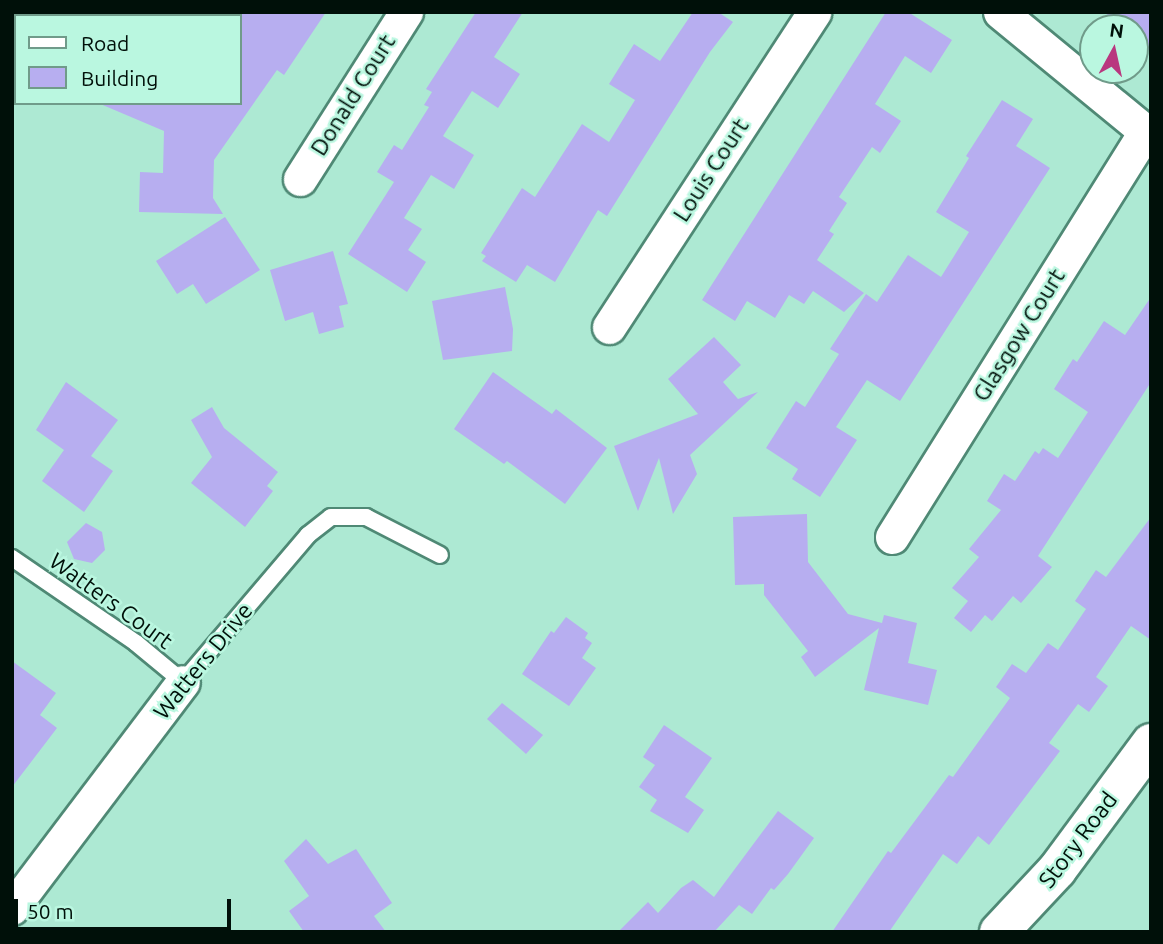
<!DOCTYPE html>
<html>
<head>
<meta charset="utf-8">
<style>
	body { margin:0 }
	#map { position:relative; width:1163px; height:944px; overflow:hidden; background:#ade9d3; font-family:Ubuntu,sans-serif }
	div>[style] { position:absolute }
	[style*='--x'] { left:calc(var(--x)*1px); top:calc(var(--y)*1px); width:calc(var(--w)*1px); rotate:calc(var(--a)*1deg) }
	.building>* { inset:0; background:#b7aef0 }
	.roads { filter:drop-shadow(2px 0 #4f8975) drop-shadow(-2px 0 #4f8975) drop-shadow(0 2px #4f8975) drop-shadow(0 -2px #4f8975) }
	.lane>* { height:16px; margin:-8px; padding:0 8px; transform-origin:8px; border-radius:8px; background:#fff }
	.street>* { height:33px; margin:-16.5px; padding:0 16.5px; transform-origin:16.5px; border-radius:16.5px; background:#fff }
	.secondary>* { height:38px; margin:-19px; padding:0 19px; transform-origin:19px; border-radius:19px; background:#fff }
	span { translate:-50% -50%; white-space:nowrap; text-align:center; line-height:1.15; -webkit-text-stroke:5px #baf7e0; paint-order:stroke }
	.street-label { font-size:23px; color:#001009 }
	.frame { position:absolute; inset:0; border:14px solid #001009; pointer-events:none }
	.legend { position:absolute; left:14px; top:14px; width:228px; height:91px; box-sizing:border-box; background:#baf7e0; border:2px solid #709b8a; margin:0; padding:9px 12px; list-style:none; font-size:21px; color:#001009 }
	.legend li { display:flex; align-items:center; gap:14px; height:35px }
	.legend b { width:35px; border:2px solid #709b8a }
	.north { position:absolute; left:1079px; top:14px; width:70px; height:70px; box-sizing:border-box; background:#baf7e0; border:2px solid #709b8a; border-radius:50%; rotate:8deg; font-size:19px; font-weight:700; line-height:28px; text-align:center; color:#001009 }
	.north::after { content:''; display:block; margin:auto; width:24px; height:32px; background:#b9377f; clip-path:polygon(50% 0,100% 100%,50% 72%,0 100%) }
	.scale { position:absolute; left:14px; top:899px; width:217px; height:32px; box-sizing:border-box; border:4px solid #001009; border-top:0; padding-left:9px; font-size:21px; line-height:24px; white-space:nowrap; color:#001009; -webkit-text-stroke:5px #baf7e0; paint-order:stroke }
</style>
</head>
<body>
<div id="map">
	<div class="building">
		<i style="clip-path:polygon(240px 12px,326px 12px,284px 75px,277px 70px,214px 160px,213px 198px,223px 214px,139px 212px,140px 172px,163px 173px,164px 131px,98px 103px,240px 103px)"></i>
		<i style="clip-path:polygon(476px 12px,523px 12px,494px 57px,520px 74px,498px 108px,472px 91px,443px 136px,474px 155px,454px 189px,431px 175px,404px 218px,422px 229px,408px 250px,426px 262px,407px 292px,348px 254px,394px 182px,377px 172px,394px 145px,402px 150px,429px 107px,424px 105px,432px 92px,426px 89px)"></i>
		<i style="clip-path:polygon(693px 12px,718px 12px,733px 22px,710px 52px,607px 216px,598px 210px,555px 282px,527px 265px,516px 282px,482px 261px,486px 256px,481px 253px,522px 188px,535px 197px,582px 124px,609px 142px,635px 100px,609px 84px,634px 44px,660px 61px)"></i>
		<i style="clip-path:polygon(886px 12px,908px 12px,952px 40px,931px 73px,905px 56px,875px 104px,901px 121px,880px 153px,872px 147px,839px 197px,847px 203px,829px 231px,834px 234px,817px 260px,864px 293px,844px 312px,813px 291px,804px 304px,789px 295px,775px 318px,747px 301px,735px 321px,702px 300px)"></i>
		<i style="clip-path:polygon(1104px 12px,1151px 12px,1151px 52px,1135px 39px,1135px 28px,1123px 28px)"></i>
		<i style="clip-path:polygon(1002px 100px,1033px 119px,1016px 146px,1050px 168px,900px 401px,867px 380px,836px 427px,857px 440px,820px 497px,792px 479px,798px 469px,766px 448px,796px 401px,805px 407px,839px 354px,830px 349px,866px 294px,877px 302px,908px 255px,941px 277px,969px 232px,936px 212px,969px 158px,966px 156px)"></i>
		<i style="clip-path:polygon(225px 217px,260px 270px,206px 304px,193px 284px,177px 294px,156px 261px)"></i>
		<i style="clip-path:polygon(333px 251px,348px 304px,339px 306px,344px 327px,319px 334px,313px 312px,285px 321px,270px 270px)"></i>
		<i style="clip-path:polygon(505px 287px,513px 329px,512px 351px,443px 360px,432px 301px)"></i>
		<i style="clip-path:polygon(1151px 297px,1151px 382px,1038px 556px,1052px 567px,1021px 603px,1013px 596px,992px 621px,985px 615px,971px 632px,954px 618px,968px 601px,952px 588px,979px 557px,969px 549px,1001px 510px,987px 501px,1004px 474px,1015px 481px,1035px 451px,1039px 454px,1043px 448px,1058px 458px,1088px 412px,1054px 389px,1073px 359px,1077px 362px,1104px 321px,1125px 335px)"></i>
		<i style="clip-path:polygon(714px 337px,741px 365px,723px 382px,738px 399px,758px 392px,690px 455px,697px 474px,673px 514px,659px 458px,638px 511px,614px 446px,698px 414px,668px 379px)"></i>
		<i style="clip-path:polygon(493px 372px,552px 414px,556px 409px,607px 448px,565px 504px,507px 461px,504px 464px,454px 429px)"></i>
		<i style="clip-path:polygon(66px 382px,118px 420px,91px 456px,113px 471px,84px 512px,42px 481px,64px 450px,36px 430px)"></i>
		<i style="clip-path:polygon(212px 407px,224px 428px,278px 472px,267px 486px,273px 491px,245px 527px,191px 483px,212px 457px,191px 420px)"></i>
		<i style="clip-path:polygon(807px 514px,808px 562px,848px 614px,882px 623px,884px 615px,917px 623px,908px 663px,937px 670px,928px 705px,864px 690px,879px 628px,815px 677px,801px 657px,808px 651px,764px 595px,764px 584px,735px 585px,733px 517px)"></i>
		<i style="clip-path:polygon(1151px 517px,1151px 640px,1131px 626px,1096px 677px,1108px 686px,1089px 712px,1078px 704px,1049px 743px,1060px 751px,989px 845px,978px 836px,957px 864px,943px 854px,889px 932px,832px 932px,888px 851px,891px 853px,949px 775px,953px 777px,1010px 698px,996px 687px,1012px 664px,1026px 673px,1048px 643px,1058px 650px,1086px 609px,1075px 601px,1096px 570px,1106px 577px)"></i>
		<i style="clip-path:polygon(86px 523px,102px 532px,105px 550px,92px 563px,74px 559px,67px 542px)"></i>
		<i style="clip-path:polygon(566px 617px,588px 633px,585px 638px,592px 643px,582px 658px,596px 668px,569px 706px,522px 674px,551px 631px,554px 633px)"></i>
		<i style="clip-path:polygon(12px 661px,56px 693px,40px 715px,57px 728px,12px 787px)"></i>
		<i style="clip-path:polygon(502px 703px,543px 735px,526px 754px,487px 719px)"></i>
		<i style="clip-path:polygon(664px 725px,712px 758px,685px 797px,704px 810px,688px 833px,650px 811px,657px 800px,639px 787px,655px 765px,643px 757px)"></i>
		<i style="clip-path:polygon(778px 811px,814px 838px,788px 874px,774px 890px,771px 888px,752px 914px,739px 905px,714px 932px,618px 932px,648px 902px,658px 913px,681px 888px,693px 880px,714px 897px)"></i>
		<i style="clip-path:polygon(306px 839px,328px 864px,356px 849px,392px 903px,374px 916px,386px 932px,304px 932px,289px 911px,309px 896px,284px 861px)"></i>
	</div>
	<div class="roads">
		<div class="lane">
			<i style="--x:12;--y:558;--w:150;--a:34.4"></i>
			<i style="--x:136;--y:643;--w:61;--a:39.7"></i>
			<i style="--x:183;--y:682;--w:193;--a:-49.6"></i>
			<i style="--x:308;--y:535;--w:29;--a:-38"></i>
			<i style="--x:331;--y:517;--w:35;--a:0"></i>
			<i style="--x:366;--y:517;--w:83;--a:27.2"></i>
		</div>
		<div class="street">
			<i style="--x:1000;--y:12;--w:195;--a:39.4"></i>
			<i style="--x:300;--y:179;--w:198;--a:-57.6"></i>
			<i style="--x:609;--y:327;--w:376;--a:-56.9"></i>
			<i style="--x:892;--y:537;--w:478;--a:-58"></i>
			<i style="--x:12;--y:908;--w:283;--a:-52.9"></i>
		</div>
		<div class="secondary">
			<i style="--x:999;--y:932;--w:85;--a:-46.9"></i>
			<i style="--x:1057;--y:870;--w:158;--a:-53.5"></i>
		</div>
	</div>
	<div class="street-label">
		<span style="left:353px;top:95px;rotate:-58deg">Donald Court</span>
		<span style="left:711px;top:170px;rotate:-57deg">Louis Court</span>
		<span style="left:1019px;top:335px;rotate:-58deg">Glasgow Court</span>
		<span style="left:111px;top:601px;rotate:36deg">Watters Court</span>
		<span style="left:203px;top:661px;rotate:-51deg">Watters Drive</span>
		<span style="left:1078px;top:840px;rotate:-53deg">Story Road</span>
	</div>
	<div class="frame"></div>
	<ul class="legend">
	<li><b style="height:9px;background:#fff"></b>Road</li>
	<li><b style="height:19px;background:#b7aef0"></b>Building</li>
	</ul>
	<div class="north">N</div>
	<div class="scale">50 m</div>
</div>
</body>
</html>
